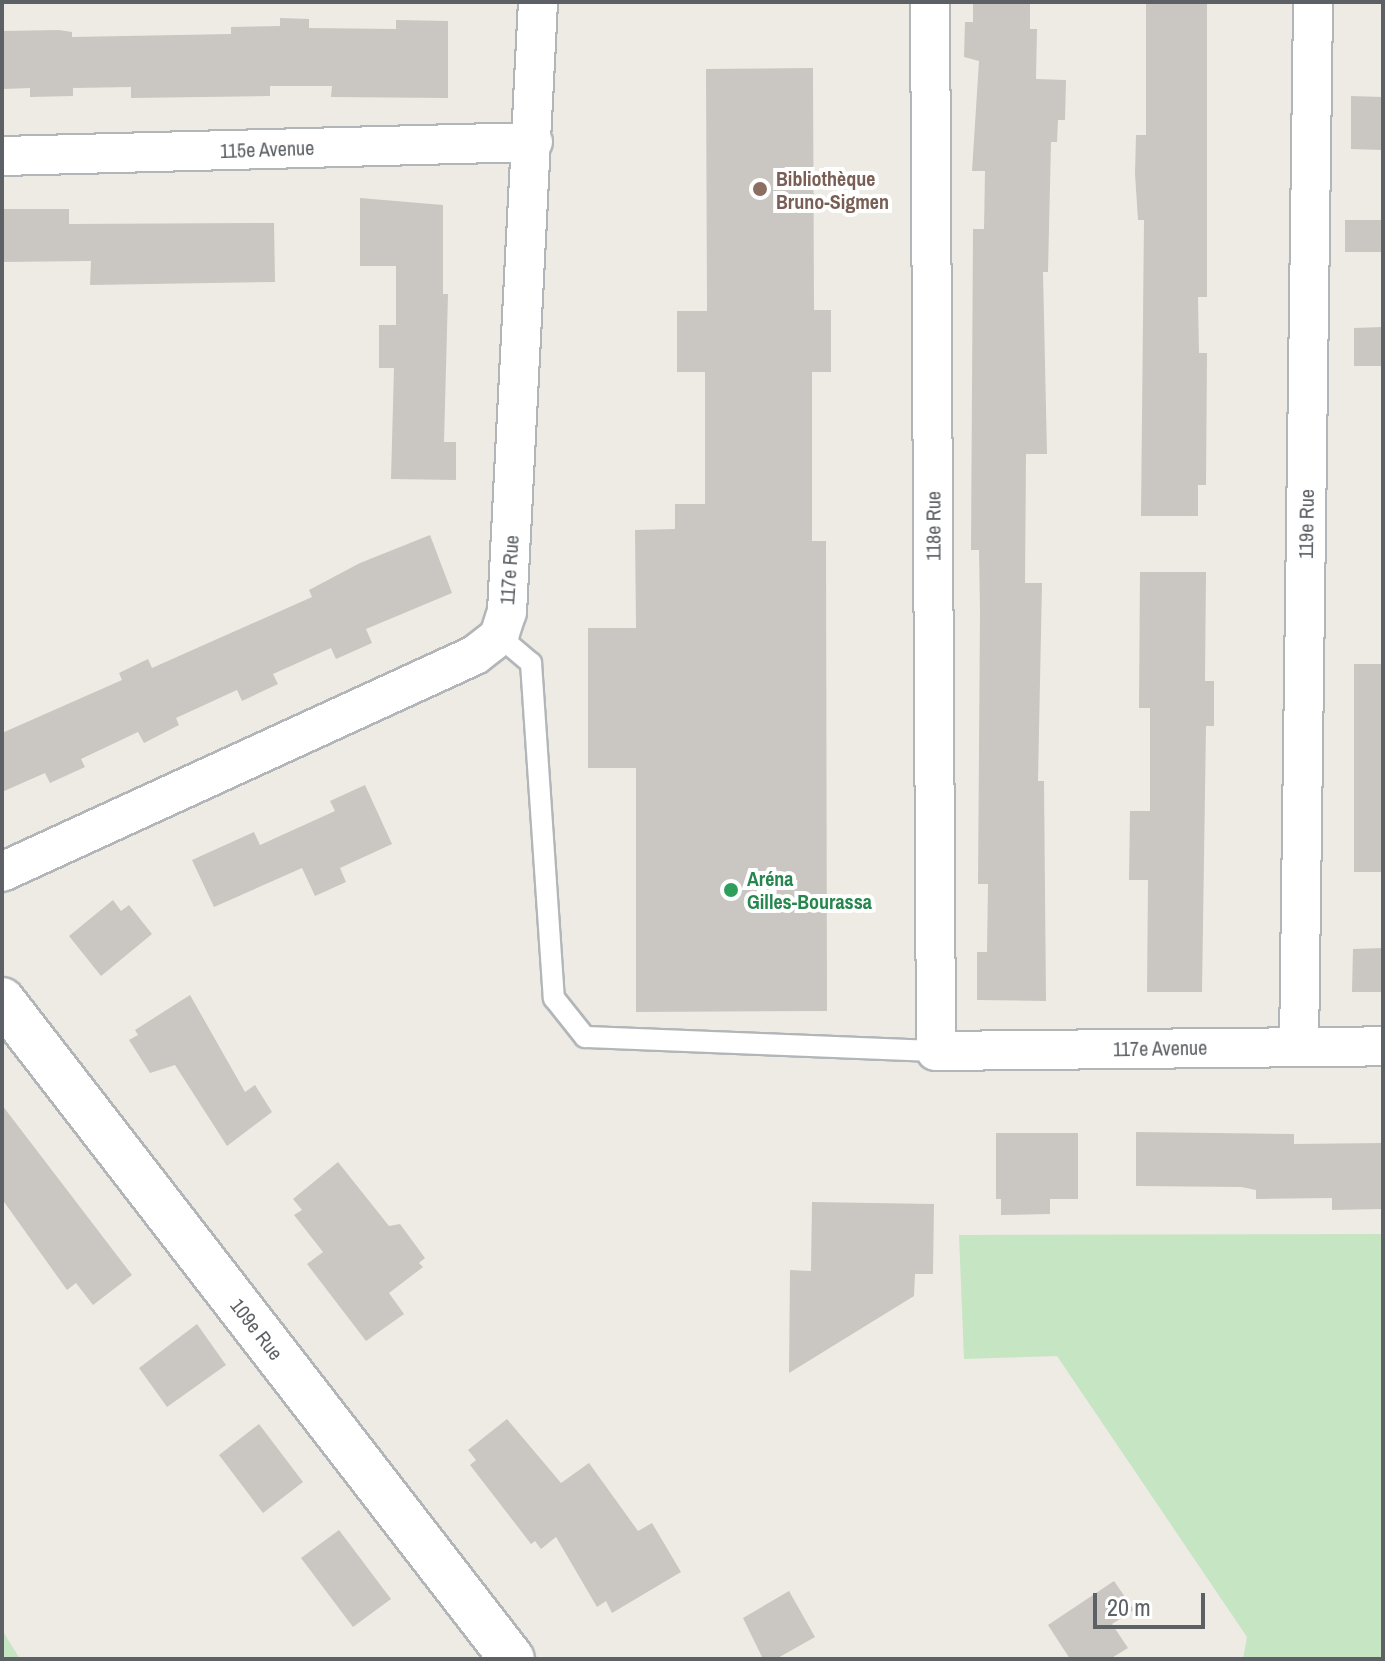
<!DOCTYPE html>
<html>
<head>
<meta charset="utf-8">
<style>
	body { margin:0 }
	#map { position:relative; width:1385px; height:1661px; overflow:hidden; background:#eeebe5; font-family:"Archivo Narrow",sans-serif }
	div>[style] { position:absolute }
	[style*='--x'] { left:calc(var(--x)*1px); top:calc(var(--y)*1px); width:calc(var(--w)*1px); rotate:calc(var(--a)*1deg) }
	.green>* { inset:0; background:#c6e5c3 }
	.building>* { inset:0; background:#cac6c1 }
	.roads { filter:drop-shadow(2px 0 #b2b6b9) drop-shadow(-2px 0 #b2b6b9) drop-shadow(0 2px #b2b6b9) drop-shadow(0 -2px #b2b6b9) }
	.service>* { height:20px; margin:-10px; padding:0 10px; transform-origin:10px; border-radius:10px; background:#fff }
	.minor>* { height:38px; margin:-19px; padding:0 19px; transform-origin:19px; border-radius:19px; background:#fff }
	.tertiary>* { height:44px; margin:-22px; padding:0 22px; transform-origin:22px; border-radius:22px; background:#fff }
	.dots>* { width:22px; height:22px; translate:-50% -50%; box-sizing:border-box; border:4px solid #fff; border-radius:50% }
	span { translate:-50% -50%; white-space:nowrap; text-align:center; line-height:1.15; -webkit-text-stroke:8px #fff; paint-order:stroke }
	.street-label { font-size:20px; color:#5d6165 }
	.education-label { font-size:20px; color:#785e54; font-weight:700 }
	.left { translate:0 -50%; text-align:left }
	.leisure-label { font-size:20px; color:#27864d; font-weight:700 }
	.frame { position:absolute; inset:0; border:4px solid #5d6165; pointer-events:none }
	.scale { position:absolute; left:1093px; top:1593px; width:112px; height:36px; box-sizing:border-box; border:4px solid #5d6165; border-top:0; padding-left:10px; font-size:24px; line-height:28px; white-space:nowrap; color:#5d6165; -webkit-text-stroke:6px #fff; paint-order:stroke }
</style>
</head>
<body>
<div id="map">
	<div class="green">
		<i style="clip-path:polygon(1383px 1234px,1383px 1659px,1243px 1659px,1247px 1637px,1057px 1356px,964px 1359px,959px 1235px)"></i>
		<i style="clip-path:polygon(2px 1630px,20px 1659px,2px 1659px)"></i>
	</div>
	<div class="building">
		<i style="clip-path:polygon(973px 2px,1030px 2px,1030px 29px,1037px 29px,1036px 79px,1066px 80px,1065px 120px,1058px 120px,1057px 142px,1051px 142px,1048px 272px,1043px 272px,1047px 454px,1026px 454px,1025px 583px,1042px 583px,1038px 781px,1044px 781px,1046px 1001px,977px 1000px,977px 952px,987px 952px,988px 884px,978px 884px,980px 612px,979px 550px,971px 550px,973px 229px,984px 229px,985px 171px,972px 171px,979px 61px,964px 57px,965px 22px,973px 22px)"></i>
		<i style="clip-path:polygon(1146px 2px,1207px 2px,1207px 297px,1198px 297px,1199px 353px,1207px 353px,1206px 485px,1198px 485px,1198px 516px,1141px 516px,1144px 220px,1138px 220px,1135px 174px,1136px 135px,1146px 135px)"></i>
		<i style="clip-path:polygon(280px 18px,309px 19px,309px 28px,396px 29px,396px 20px,448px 21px,448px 98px,331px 97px,332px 86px,270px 86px,270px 96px,131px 98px,131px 87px,73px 88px,73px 96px,30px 97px,30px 88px,3px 89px,2px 31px,59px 30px,72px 32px,72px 37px,231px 34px,231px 27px,280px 26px)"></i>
		<i style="clip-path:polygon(813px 68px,814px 310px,831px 310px,831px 372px,812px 372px,812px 541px,826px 541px,827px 1011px,636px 1012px,636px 768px,588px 768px,588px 628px,636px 628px,635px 530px,675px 529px,675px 504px,705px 504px,705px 372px,677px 372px,677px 311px,707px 311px,706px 69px)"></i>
		<i style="clip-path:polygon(1351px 96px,1383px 97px,1383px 150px,1351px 149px)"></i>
		<i style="clip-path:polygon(360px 198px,443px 205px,443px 294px,448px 294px,444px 442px,456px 442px,456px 480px,391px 479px,394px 368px,379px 368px,379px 325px,396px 325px,396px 266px,360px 266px)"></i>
		<i style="clip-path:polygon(2px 209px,69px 209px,69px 224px,274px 223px,275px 282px,90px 285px,91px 261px,2px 262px)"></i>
		<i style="clip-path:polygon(1345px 220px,1383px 220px,1383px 252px,1345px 252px)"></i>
		<i style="clip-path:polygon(1383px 327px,1383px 366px,1354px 366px,1354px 328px)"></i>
		<i style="clip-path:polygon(430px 535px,452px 593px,366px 629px,372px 643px,336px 659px,331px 648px,273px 674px,278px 684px,242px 701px,237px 690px,176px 718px,179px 725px,144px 743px,138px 732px,81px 759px,85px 767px,50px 783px,45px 773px,2px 792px,2px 733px,122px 680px,119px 673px,148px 659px,152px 668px,312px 597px,309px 590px,360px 563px)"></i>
		<i style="clip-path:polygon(1140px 572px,1206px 572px,1205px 681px,1214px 681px,1214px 726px,1206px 726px,1202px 992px,1147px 992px,1148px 880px,1129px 880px,1130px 811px,1150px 811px,1150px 708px,1139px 708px)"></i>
		<i style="clip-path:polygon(1354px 664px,1383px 664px,1383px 872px,1354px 872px)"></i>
		<i style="clip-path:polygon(365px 785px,392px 844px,340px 868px,346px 882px,315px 896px,302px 868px,214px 907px,192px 860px,254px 832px,260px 845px,335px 811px,330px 801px)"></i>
		<i style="clip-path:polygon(113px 900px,121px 911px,129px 905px,152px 934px,101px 976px,69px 936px)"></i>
		<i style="clip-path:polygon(1383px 948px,1383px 992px,1352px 992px,1353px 949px)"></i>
		<i style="clip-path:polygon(190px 995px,245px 1092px,255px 1085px,272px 1112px,227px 1146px,175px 1065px,150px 1073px,129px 1040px,138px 1035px,135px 1030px)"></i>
		<i style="clip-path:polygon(2px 1105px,132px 1275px,93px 1305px,76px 1283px,67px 1290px,2px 1199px)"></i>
		<i style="clip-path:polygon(1136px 1132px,1294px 1134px,1294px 1144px,1383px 1143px,1383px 1209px,1332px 1210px,1332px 1198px,1256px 1199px,1256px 1190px,1241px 1187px,1136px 1186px)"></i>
		<i style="clip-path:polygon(996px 1133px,1078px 1133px,1078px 1199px,1050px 1199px,1050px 1214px,1001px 1215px,1001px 1199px,996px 1199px)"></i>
		<i style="clip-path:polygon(338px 1162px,389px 1226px,400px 1224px,425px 1258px,419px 1263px,423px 1267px,389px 1293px,404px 1314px,366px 1341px,307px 1264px,323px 1252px,294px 1215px,302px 1210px,293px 1199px)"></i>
		<i style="clip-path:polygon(812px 1202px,934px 1204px,933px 1274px,915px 1274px,914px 1296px,789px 1373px,790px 1270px,811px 1271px)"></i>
		<i style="clip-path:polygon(197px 1324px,226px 1365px,167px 1407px,139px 1368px)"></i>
		<i style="clip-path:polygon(507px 1419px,561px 1483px,589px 1463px,638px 1531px,652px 1523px,681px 1572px,612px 1613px,606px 1601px,597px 1607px,556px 1537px,541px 1549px,535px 1541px,531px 1544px,470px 1465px,476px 1460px,468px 1450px)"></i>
		<i style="clip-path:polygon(259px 1424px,303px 1482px,263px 1513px,219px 1455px)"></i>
		<i style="clip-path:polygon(339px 1530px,391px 1599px,353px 1627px,301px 1558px)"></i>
		<i style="clip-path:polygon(1114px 1581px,1134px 1610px,1112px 1624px,1128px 1648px,1110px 1659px,1070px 1659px,1048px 1625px)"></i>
		<i style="clip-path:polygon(789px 1591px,815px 1637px,776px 1659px,763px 1659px,743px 1618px)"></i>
	</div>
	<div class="roads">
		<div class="service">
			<i style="--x:499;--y:636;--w:42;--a:40.2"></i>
			<i style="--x:531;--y:663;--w:336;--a:86.1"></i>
			<i style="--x:554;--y:998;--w:50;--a:51.5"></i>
			<i style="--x:585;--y:1037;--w:351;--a:2.3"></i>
		</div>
		<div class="minor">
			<i style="--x:930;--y:2;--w:1049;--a:89.67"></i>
			<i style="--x:936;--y:1051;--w:447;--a:-0.6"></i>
			<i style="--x:2;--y:156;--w:531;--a:-1.51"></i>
			<i style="--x:2;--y:872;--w:520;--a:-24.64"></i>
			<i style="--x:475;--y:655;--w:31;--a:-38"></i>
			<i style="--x:499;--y:636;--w:25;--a:-72"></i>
			<i style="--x:507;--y:612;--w:611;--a:-87.09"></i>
			<i style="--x:1299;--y:1047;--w:1045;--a:-89.23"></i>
		</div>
		<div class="tertiary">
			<i style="--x:2;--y:1000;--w:833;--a:52.26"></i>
		</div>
	</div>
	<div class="dots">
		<i style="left:760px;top:189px;background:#8d6e63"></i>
		<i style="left:731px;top:890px;background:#2e9e5b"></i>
	</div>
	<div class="street-label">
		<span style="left:267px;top:149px;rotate:-2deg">115e Avenue</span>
		<span style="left:1306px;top:524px;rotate:-89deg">119e Rue</span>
		<span style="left:933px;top:526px;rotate:-90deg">118e Rue</span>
		<span style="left:509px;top:570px;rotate:-86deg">117e Rue</span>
		<span style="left:1160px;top:1048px;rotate:-1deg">117e Avenue</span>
		<span style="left:257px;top:1329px;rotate:52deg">109e Rue</span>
	</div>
	<div class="education-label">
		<span class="left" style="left:776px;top:190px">Bibliothèque<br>Bruno-Sigmen</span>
	</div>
	<div class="leisure-label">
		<span class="left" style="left:747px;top:890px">Aréna<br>Gilles-Bourassa</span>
	</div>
	<div class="frame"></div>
	<div class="scale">20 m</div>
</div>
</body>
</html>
